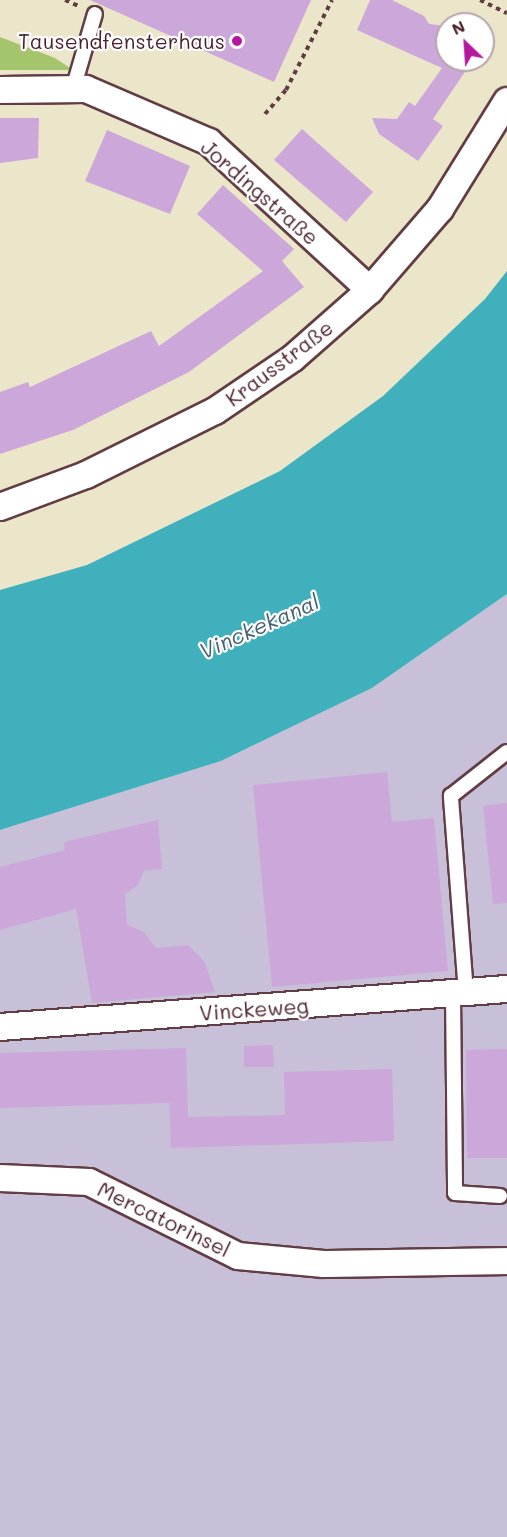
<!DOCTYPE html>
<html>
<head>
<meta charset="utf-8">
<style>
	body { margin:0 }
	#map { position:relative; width:507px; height:1537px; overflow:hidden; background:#ebe6c9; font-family:Mali,sans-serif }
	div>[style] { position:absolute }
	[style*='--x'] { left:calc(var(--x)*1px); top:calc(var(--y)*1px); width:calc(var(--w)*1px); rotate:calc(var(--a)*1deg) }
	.industrial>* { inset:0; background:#c7c0d8 }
	.green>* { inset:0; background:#a5c56d }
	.water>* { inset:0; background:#41b0bd }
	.building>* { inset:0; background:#cca8da }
	.path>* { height:4px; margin-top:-2px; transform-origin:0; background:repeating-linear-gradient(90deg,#623d43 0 4.5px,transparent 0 9px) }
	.roads { filter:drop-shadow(2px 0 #623d43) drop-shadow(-2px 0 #623d43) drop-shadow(0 2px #623d43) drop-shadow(0 -2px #623d43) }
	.service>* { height:14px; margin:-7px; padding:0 7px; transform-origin:7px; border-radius:7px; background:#fff }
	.minor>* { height:26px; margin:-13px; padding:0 13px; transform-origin:13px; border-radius:13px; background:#fff }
	.dots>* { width:16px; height:16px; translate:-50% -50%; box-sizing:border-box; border:3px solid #fff; border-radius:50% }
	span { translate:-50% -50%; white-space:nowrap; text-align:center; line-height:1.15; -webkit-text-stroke:4.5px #fff; paint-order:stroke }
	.poi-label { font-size:21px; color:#4a1f2b }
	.right { translate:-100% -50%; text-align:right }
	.street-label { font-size:21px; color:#4a1f2b }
	.water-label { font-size:22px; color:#46606d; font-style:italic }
	.north { position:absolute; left:435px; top:12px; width:60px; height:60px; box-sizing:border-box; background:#fff; border:2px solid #b7a5aa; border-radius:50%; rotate:335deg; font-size:16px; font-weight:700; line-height:24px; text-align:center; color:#4a1f2b }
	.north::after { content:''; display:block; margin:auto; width:21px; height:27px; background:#b5179e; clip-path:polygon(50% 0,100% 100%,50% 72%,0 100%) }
</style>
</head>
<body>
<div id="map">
	<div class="industrial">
		<i style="clip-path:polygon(507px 594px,507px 1537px,0 1537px,0 830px,221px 761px,372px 688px)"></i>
	</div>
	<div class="green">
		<i style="clip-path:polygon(0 37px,55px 58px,73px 70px,0 70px)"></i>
	</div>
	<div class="water">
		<i style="clip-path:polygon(507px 271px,507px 594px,372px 688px,221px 761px,0 830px,0 590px,87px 565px,280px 471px,383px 396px,485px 299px)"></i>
	</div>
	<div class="building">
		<i style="clip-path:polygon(90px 0,311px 0,274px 82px)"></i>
		<i style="clip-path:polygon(370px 0,392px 0,424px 16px,429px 24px,447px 26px,447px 60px,473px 60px,433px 119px,443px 126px,418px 161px,379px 134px,372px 118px,397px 119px,409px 102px,415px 106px,442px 68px,357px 30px)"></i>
		<i style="clip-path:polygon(0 118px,39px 118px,38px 158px,0 163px)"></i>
		<i style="clip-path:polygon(302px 129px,373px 192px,346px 222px,274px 160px)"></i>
		<i style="clip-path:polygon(107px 130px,190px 166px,170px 214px,85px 181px)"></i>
		<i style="clip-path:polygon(223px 185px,294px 249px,282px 261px,304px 287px,189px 372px,73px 430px,0 454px,0 392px,28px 382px,30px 387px,151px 331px,159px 346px,263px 271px,197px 214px)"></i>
		<i style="clip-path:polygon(387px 772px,392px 822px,434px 818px,448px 971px,272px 987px,253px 785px)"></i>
		<i style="clip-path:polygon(507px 803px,507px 903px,493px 904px,483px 806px)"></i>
		<i style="clip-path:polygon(158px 820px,162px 869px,144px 871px,138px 885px,125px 894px,127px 925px,144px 932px,156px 948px,188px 945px,204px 961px,215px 992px,92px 1003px,76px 909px,0 930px,0 867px,65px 850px,64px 842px)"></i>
		<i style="clip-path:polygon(273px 1045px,274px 1067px,244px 1067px,244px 1046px)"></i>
		<i style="clip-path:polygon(186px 1048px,188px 1117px,285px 1115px,284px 1072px,392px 1069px,394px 1141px,171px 1148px,169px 1103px,0 1108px,0 1053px)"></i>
		<i style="clip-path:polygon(507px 1049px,507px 1158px,467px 1158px,466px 1050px)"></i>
	</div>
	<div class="path">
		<i style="--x:65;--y:0;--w:17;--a:24"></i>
		<i style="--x:480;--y:0;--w:30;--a:26"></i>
		<i style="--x:265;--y:114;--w:32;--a:-49"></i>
		<i style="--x:286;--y:90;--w:101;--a:-62.9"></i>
	</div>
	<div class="roads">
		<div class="service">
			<i style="--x:73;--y:89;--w:78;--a:-73.7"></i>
			<i style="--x:466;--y:993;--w:198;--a:-94.4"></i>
			<i style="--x:451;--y:796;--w:71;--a:-38.2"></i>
			<i style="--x:453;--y:994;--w:199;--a:89.4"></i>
			<i style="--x:455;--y:1193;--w:45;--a:3.8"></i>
		</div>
		<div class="minor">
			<i style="--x:0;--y:90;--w:86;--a:-0.7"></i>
			<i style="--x:86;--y:89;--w:134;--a:23.3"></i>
			<i style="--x:209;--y:142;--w:219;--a:42.6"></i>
			<i style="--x:0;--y:507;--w:92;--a:-20.4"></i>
			<i style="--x:86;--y:475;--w:144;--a:-26.4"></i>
			<i style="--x:215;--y:411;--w:94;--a:-34.2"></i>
			<i style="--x:293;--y:358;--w:103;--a:-41.4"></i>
			<i style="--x:370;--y:290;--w:107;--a:-49.2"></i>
			<i style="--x:440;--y:209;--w:127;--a:-58.2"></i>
			<i style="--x:0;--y:1027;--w:508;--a:-4.29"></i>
			<i style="--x:0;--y:1178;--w:89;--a:2.6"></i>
			<i style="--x:89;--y:1182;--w:166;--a:26.4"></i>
			<i style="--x:238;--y:1256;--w:86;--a:5.3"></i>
			<i style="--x:324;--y:1264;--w:183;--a:-0.9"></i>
		</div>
	</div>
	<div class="dots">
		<i style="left:237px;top:41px;background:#b5179e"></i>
	</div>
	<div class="poi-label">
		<span class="right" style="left:225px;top:41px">Tausendfensterhaus</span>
	</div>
	<div class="street-label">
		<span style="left:260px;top:192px;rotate:41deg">Jordingstraße</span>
		<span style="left:279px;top:363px;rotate:-37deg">Krausstraße</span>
		<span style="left:254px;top:1009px;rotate:-4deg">Vinckeweg</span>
		<span style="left:164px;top:1219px;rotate:26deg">Mercatorinsel</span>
	</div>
	<div class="water-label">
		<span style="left:259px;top:626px;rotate:-24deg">Vinckekanal</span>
	</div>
	<div class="north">N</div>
</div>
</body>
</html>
